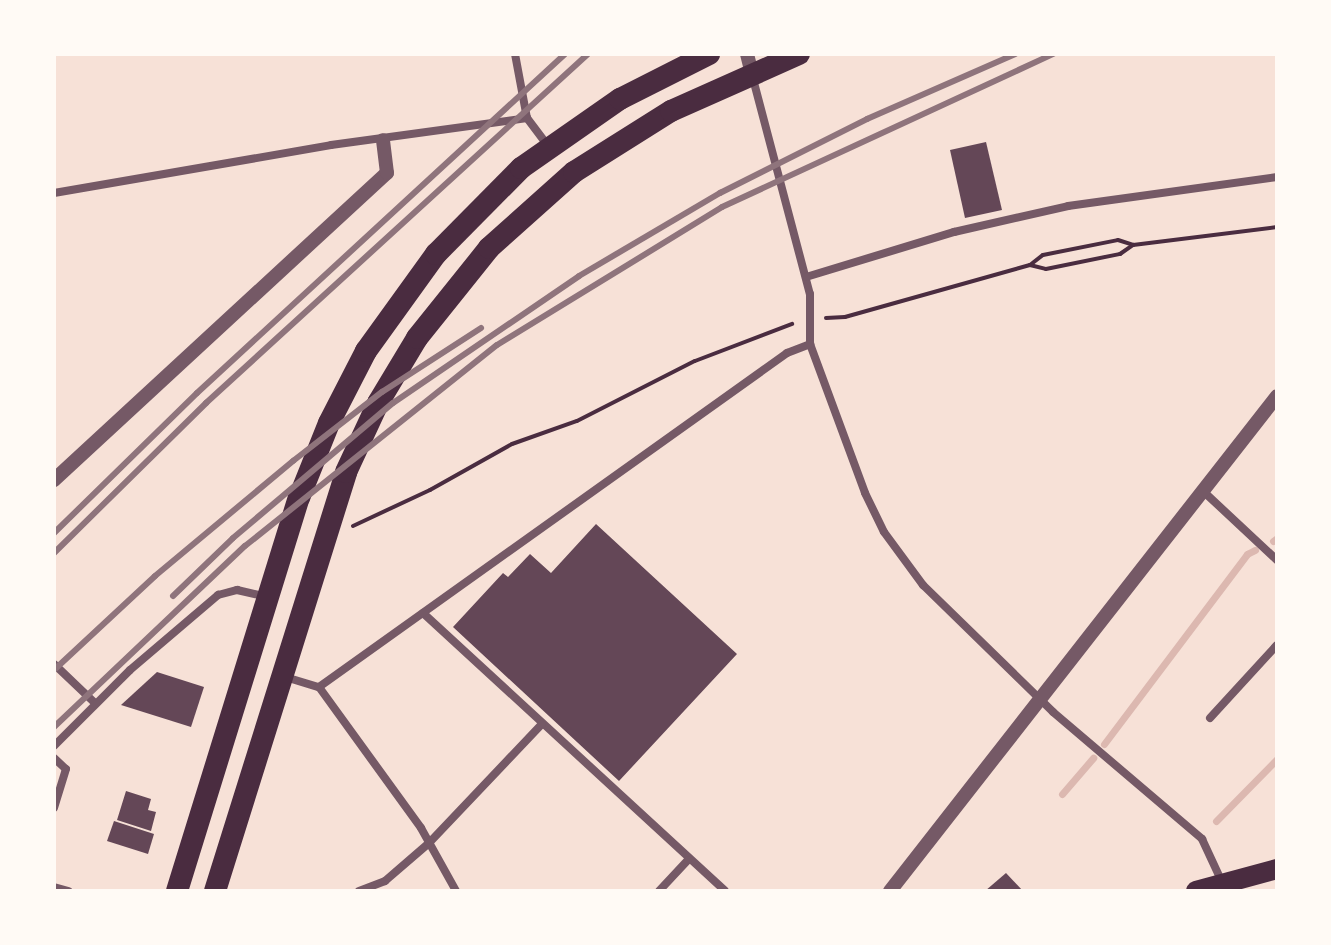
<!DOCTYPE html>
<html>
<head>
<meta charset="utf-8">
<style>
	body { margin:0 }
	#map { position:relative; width:1331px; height:945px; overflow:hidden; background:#f7e1d7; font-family:"DejaVu Sans",sans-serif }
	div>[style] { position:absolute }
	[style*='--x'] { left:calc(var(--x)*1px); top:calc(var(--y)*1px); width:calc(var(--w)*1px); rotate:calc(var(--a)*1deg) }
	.stream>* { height:7px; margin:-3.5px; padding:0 3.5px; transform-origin:3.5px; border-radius:3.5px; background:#dcb8b0 }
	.building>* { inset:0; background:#644757 }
	.path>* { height:4px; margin:-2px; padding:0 2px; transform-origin:2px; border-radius:2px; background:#4a2c40 }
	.minor>* { height:8px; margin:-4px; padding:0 4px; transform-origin:4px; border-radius:4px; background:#755966 }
	.tertiary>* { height:14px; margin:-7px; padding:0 7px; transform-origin:7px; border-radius:7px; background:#755966 }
	.primary>* { height:20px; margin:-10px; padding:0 10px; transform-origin:10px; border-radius:10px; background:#4a2c40 }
	.trunk>* { height:22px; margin:-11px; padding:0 11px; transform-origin:11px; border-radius:11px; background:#4a2c40 }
	.rail>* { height:6px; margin:-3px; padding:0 3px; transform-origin:3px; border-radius:3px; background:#8f747c }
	span { translate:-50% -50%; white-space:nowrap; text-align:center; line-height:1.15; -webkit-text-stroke:6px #fffaf5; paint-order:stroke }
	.frame { position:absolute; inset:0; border:56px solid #fffaf5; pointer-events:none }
</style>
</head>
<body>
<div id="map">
	<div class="stream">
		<i style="--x:1273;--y:541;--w:5;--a:-37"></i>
		<i style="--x:1104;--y:744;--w:238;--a:-53"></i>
		<i style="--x:1247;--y:554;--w:9;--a:-27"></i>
		<i style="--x:1062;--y:794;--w:48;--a:-49.3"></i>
		<i style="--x:1216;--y:821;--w:87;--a:-45.5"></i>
	</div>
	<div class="building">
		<i style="clip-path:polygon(986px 142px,1002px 210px,965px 218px,950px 150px)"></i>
		<i style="clip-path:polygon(596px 524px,737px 654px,619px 781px,453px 627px,503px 573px,508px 577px,530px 554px,551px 573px)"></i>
		<i style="clip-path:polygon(157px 672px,204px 687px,191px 727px,121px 705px)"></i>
		<i style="clip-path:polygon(126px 791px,151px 799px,148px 810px,156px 812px,151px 831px,117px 820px)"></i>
		<i style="clip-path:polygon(114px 821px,154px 834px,148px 854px,107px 841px)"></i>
		<i style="clip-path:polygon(1006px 873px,1023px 891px,985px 891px)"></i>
	</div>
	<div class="path">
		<i style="--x:1030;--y:265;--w:16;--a:-38"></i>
		<i style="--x:1043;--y:255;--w:76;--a:-11.3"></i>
		<i style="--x:1118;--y:240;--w:16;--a:18"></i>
		<i style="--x:826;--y:318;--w:19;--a:-3"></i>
		<i style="--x:845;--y:317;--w:192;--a:-15.7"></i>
		<i style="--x:1030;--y:265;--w:16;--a:14"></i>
		<i style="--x:1046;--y:269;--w:76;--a:-11.5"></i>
		<i style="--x:1120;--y:254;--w:16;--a:-35"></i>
		<i style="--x:1133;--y:245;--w:145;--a:-7.1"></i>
		<i style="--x:353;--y:526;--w:85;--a:-25.1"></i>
		<i style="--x:430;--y:490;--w:94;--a:-29.3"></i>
		<i style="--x:512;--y:444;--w:69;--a:-19.5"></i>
		<i style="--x:577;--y:421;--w:132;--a:-27"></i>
		<i style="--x:695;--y:361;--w:104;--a:-20.9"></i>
	</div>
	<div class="minor">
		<i style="--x:515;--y:54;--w:65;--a:79.4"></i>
		<i style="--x:752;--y:75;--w:227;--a:75.2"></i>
		<i style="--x:810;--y:294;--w:50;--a:90"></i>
		<i style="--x:810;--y:344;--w:159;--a:69.7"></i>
		<i style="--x:865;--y:493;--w:43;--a:64"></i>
		<i style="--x:884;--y:532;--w:66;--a:53.7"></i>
		<i style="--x:923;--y:585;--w:182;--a:44.3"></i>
		<i style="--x:1053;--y:712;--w:196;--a:40.4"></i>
		<i style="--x:1202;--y:839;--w:47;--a:65.1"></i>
		<i style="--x:54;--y:193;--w:281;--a:-9.8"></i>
		<i style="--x:331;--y:145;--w:198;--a:-7.8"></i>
		<i style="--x:527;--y:118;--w:36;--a:53"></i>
		<i style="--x:806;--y:277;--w:155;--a:-16.9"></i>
		<i style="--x:954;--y:232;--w:117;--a:-12.8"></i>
		<i style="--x:1068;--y:206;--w:211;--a:-7.9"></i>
		<i style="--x:1204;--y:492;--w:100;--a:43"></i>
		<i style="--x:423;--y:613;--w:410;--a:42.6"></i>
		<i style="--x:54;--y:664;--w:57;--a:43.6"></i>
		<i style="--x:282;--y:676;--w:39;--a:17"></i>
		<i style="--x:319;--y:687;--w:174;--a:54.1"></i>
		<i style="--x:421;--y:828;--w:72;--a:60.9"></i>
		<i style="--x:319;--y:687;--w:575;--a:-35.51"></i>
		<i style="--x:787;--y:353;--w:25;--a:-21"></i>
		<i style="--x:1210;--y:718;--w:99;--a:-47.5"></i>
		<i style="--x:54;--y:746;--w:107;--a:-45"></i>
		<i style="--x:130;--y:670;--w:116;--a:-40.4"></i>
		<i style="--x:218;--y:595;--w:20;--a:-15"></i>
		<i style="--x:237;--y:590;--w:32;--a:13"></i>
		<i style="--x:54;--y:758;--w:16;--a:43"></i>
		<i style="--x:66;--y:769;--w:41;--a:107.1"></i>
		<i style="--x:54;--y:887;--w:15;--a:16"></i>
		<i style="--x:359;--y:891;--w:28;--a:-21"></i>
		<i style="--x:385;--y:881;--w:58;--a:-40.8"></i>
		<i style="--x:429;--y:843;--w:163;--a:-46.5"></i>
		<i style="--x:659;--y:891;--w:42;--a:-46.9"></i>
	</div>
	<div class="tertiary">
		<i style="--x:747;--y:54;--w:21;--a:76"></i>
		<i style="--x:54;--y:480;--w:453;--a:-42.7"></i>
		<i style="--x:387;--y:173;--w:33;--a:-97"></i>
		<i style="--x:890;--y:891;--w:628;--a:-51.98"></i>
	</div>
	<div class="primary">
		<i style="--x:1196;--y:891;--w:84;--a:-15.2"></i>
	</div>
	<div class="trunk">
		<i style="--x:177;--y:891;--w:412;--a:-72.8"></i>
		<i style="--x:299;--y:498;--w:81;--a:-68.2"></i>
		<i style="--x:329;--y:423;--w:81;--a:-62.8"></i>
		<i style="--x:366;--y:351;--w:120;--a:-54.2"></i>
		<i style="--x:436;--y:254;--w:121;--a:-45.3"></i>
		<i style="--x:521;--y:168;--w:121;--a:-34.9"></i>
		<i style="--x:620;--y:99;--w:100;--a:-26.8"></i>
		<i style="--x:215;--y:891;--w:439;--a:-72.6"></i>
		<i style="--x:346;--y:472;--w:76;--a:-65.1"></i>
		<i style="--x:378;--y:403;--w:76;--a:-59"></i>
		<i style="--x:417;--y:338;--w:115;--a:-51.3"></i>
		<i style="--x:489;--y:248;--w:114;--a:-41.8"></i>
		<i style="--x:574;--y:172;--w:115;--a:-32.2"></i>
		<i style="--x:671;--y:111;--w:140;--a:-24"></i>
	</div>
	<div class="rail">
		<i style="--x:54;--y:533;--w:200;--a:-44.4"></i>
		<i style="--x:197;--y:393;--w:500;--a:-42.65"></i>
		<i style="--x:54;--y:553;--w:214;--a:-44.6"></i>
		<i style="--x:206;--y:403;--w:517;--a:-42.42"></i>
		<i style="--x:173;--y:596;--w:83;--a:-44"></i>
		<i style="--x:233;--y:538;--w:209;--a:-40.2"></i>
		<i style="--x:393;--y:403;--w:225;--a:-34.3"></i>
		<i style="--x:579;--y:276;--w:164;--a:-30.5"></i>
		<i style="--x:720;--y:193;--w:165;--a:-26.7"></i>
		<i style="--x:867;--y:119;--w:162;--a:-23.7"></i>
		<i style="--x:54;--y:670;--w:138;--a:-42.9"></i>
		<i style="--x:155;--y:576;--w:180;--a:-39.8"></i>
		<i style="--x:293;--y:461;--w:113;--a:-37.8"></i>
		<i style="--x:382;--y:392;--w:118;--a:-32.9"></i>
		<i style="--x:54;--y:727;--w:263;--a:-43.5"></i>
		<i style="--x:245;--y:546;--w:322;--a:-38.6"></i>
		<i style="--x:497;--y:345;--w:264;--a:-31.5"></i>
		<i style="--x:722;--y:207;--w:365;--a:-24.8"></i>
	</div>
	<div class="frame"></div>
</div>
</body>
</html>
